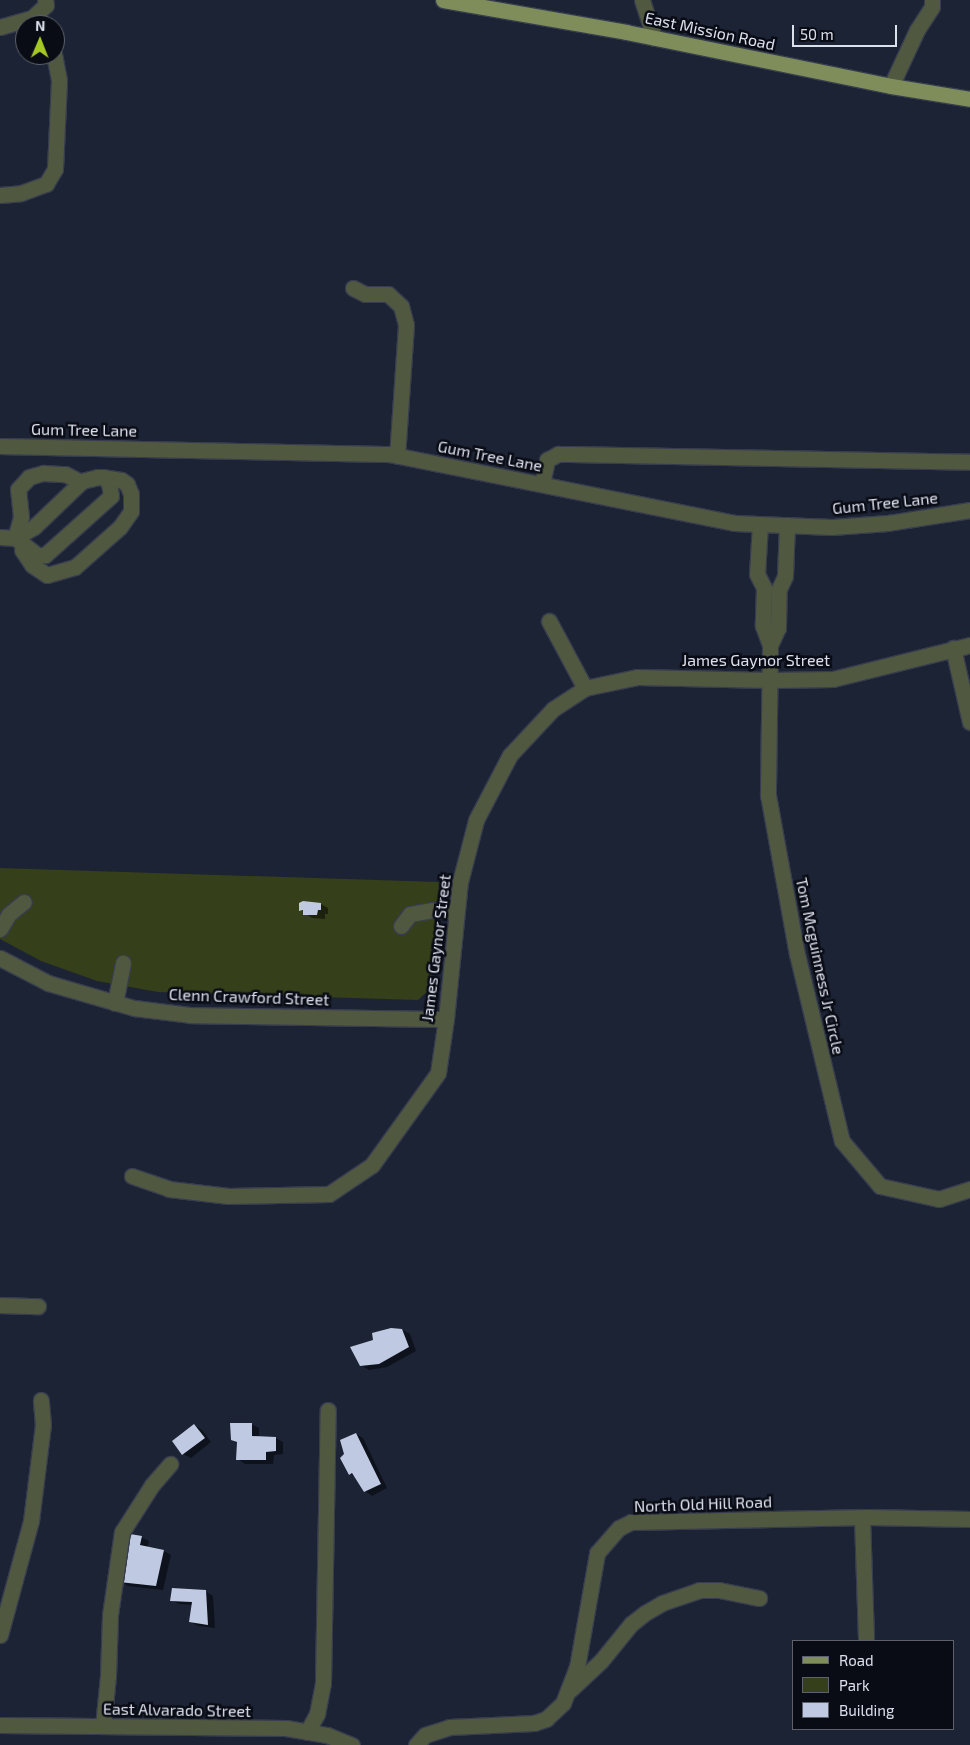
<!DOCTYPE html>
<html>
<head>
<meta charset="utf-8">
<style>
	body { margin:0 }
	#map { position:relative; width:970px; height:1745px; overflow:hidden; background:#1c2335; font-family:"Exo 2",sans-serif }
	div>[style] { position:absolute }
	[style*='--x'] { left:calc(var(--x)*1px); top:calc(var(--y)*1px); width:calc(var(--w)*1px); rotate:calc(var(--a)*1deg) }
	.green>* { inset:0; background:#353f19 }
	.shadow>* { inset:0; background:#0007 }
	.building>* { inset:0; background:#bfc9e1 }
	.roads { filter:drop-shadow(1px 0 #373d4f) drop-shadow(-1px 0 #373d4f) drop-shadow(0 1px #373d4f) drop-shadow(0 -1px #373d4f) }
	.minor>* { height:15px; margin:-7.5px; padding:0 7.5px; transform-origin:7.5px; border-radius:7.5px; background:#515840 }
	.major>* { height:15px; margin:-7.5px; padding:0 7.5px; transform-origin:7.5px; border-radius:7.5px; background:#7e8d5a }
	span { translate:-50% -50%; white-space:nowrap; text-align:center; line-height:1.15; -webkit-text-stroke:5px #090c14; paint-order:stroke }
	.street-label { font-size:16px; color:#dbe0ed }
	.legend { position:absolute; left:792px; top:1640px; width:162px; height:90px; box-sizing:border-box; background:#090c14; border:1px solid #5d616b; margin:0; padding:6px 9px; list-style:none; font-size:15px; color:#dbe0ed }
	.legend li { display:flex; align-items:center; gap:10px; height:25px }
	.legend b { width:25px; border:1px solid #5d616b }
	.north { position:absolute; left:15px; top:15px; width:50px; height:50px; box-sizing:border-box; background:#090c14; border:1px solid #5d616b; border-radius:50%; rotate:1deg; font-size:14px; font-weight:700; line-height:20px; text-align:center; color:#dbe0ed }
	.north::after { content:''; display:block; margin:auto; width:18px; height:22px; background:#a5c824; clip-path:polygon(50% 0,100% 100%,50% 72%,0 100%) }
	.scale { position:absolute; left:792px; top:25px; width:105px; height:22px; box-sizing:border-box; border:2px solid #dbe0ed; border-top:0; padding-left:6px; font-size:15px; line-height:18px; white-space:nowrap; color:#dbe0ed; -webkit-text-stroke:4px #090c14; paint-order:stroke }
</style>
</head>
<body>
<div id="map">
	<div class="green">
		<i style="clip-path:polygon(0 868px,439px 882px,431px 988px,418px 1000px,158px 992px,97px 981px,41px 961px,0 939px)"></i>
	</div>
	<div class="shadow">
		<i style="clip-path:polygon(321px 904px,328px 908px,328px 914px,325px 914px,325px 919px,312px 918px,301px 910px)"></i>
		<i style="clip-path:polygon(402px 1330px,410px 1334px,416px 1351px,387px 1367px,369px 1370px,361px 1365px)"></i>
		<i style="clip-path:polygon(251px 1424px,259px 1428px,259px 1438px,275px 1438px,283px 1442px,283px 1454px,274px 1455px,273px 1464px,245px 1464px,238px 1459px,238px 1443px,232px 1440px)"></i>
		<i style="clip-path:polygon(194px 1425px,202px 1430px,211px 1442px,191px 1458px,183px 1454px)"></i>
		<i style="clip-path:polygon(356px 1434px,363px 1438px,387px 1488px,372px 1496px,365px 1491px,357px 1478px,350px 1474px)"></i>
		<i style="clip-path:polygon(141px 1537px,149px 1541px,147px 1548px,164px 1551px,171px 1555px,163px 1590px,128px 1586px,121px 1581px)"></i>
		<i style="clip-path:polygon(205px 1591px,213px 1596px,215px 1628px,198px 1626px,191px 1622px,193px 1605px,179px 1604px,171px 1600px)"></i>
	</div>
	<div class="building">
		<i style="clip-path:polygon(303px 901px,321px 903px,321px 910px,318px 910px,317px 915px,303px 915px,303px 910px,299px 911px,299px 903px)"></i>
		<i style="clip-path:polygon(391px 1328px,402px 1329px,409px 1347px,379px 1364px,360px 1366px,350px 1347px,373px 1340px,372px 1333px)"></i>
		<i style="clip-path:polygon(230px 1423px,252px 1423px,252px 1436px,276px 1437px,276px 1451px,266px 1452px,266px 1460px,236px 1460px,237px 1442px,231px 1440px)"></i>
		<i style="clip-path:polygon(194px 1424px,205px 1438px,182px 1455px,172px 1441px)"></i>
		<i style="clip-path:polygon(356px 1433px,381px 1484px,364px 1492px,352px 1473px,349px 1475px,340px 1458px,344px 1454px,340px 1440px)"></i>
		<i style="clip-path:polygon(124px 1533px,142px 1536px,140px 1545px,164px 1550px,156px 1586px,119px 1582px)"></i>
		<i style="clip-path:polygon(172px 1588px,206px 1590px,208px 1625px,189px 1622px,192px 1602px,170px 1601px)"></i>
	</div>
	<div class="roads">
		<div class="minor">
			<i style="--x:642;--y:0;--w:40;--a:72"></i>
			<i style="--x:0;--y:27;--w:33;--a:-16"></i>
			<i style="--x:32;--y:18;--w:19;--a:-43"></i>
			<i style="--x:46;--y:5;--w:5;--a:-101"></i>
			<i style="--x:891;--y:86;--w:62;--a:-65.1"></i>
			<i style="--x:917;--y:30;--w:27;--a:-57"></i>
			<i style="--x:932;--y:7;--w:7;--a:-90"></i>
			<i style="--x:0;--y:195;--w:21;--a:-5"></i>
			<i style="--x:21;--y:193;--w:27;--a:-20"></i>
			<i style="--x:46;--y:184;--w:17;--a:-59"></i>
			<i style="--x:55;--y:169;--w:89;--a:-87.4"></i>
			<i style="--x:59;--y:80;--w:25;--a:-101"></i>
			<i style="--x:353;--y:288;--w:13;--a:27"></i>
			<i style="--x:365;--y:294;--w:23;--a:0"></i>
			<i style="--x:388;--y:294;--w:18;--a:43"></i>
			<i style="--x:401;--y:306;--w:20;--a:75"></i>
			<i style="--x:406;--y:325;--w:131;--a:93.9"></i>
			<i style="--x:0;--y:446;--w:389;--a:1.2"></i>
			<i style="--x:389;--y:454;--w:352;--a:11.3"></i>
			<i style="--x:734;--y:523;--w:98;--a:2.3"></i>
			<i style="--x:832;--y:527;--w:56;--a:-4.1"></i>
			<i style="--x:888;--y:523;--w:83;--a:-9"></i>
			<i style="--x:542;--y:484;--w:25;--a:-78"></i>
			<i style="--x:547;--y:460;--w:13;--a:-29"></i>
			<i style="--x:558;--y:454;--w:12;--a:0"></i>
			<i style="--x:570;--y:454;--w:400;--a:1.1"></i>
			<i style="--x:760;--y:524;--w:50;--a:93.4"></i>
			<i style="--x:757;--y:574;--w:16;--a:63"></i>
			<i style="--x:764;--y:588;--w:38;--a:92"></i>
			<i style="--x:763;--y:626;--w:20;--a:70"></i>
			<i style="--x:770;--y:645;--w:150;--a:90.8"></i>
			<i style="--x:768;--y:795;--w:162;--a:79.7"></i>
			<i style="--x:797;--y:954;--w:192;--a:76.5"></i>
			<i style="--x:842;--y:1141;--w:59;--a:49.8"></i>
			<i style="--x:880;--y:1186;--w:60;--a:12.4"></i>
			<i style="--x:939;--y:1199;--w:33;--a:-18"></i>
			<i style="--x:0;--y:537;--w:15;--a:4"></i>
			<i style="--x:15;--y:538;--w:22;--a:-30"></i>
			<i style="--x:34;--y:527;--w:66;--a:-43.8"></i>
			<i style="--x:82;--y:481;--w:16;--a:-14"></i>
			<i style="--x:98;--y:477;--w:5;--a:0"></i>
			<i style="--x:103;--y:477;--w:8;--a:45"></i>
			<i style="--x:109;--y:483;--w:13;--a:81"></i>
			<i style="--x:111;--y:496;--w:89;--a:138.2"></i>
			<i style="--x:45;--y:555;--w:8;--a:180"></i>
			<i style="--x:37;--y:555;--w:28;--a:-142"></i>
			<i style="--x:15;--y:538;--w:22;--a:-74"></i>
			<i style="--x:21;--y:517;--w:28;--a:-96"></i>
			<i style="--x:18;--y:489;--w:16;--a:-47"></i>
			<i style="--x:29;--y:477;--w:15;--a:-16"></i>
			<i style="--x:43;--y:473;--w:22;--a:3"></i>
			<i style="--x:65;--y:474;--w:18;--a:27"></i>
			<i style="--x:22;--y:550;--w:18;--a:56"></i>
			<i style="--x:32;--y:565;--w:18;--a:34"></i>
			<i style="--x:47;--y:575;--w:29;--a:-16"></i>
			<i style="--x:75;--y:567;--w:60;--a:-41.6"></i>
			<i style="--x:120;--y:527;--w:19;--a:-55"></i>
			<i style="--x:131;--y:511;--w:17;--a:-90"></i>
			<i style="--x:131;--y:494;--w:11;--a:-112"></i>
			<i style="--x:127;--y:484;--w:7;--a:-146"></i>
			<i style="--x:121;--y:480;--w:18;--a:-171"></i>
			<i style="--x:549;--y:621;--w:76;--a:61.8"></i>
			<i style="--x:770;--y:645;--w:19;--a:-65"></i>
			<i style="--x:778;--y:628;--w:39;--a:-89"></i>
			<i style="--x:779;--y:589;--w:14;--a:-65"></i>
			<i style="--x:785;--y:576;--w:51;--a:-87.8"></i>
			<i style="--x:953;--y:648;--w:76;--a:77.1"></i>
			<i style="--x:401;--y:926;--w:15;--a:-53"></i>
			<i style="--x:410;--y:914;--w:23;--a:-10"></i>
			<i style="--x:433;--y:910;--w:23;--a:5"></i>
			<i style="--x:0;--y:929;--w:17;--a:-59"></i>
			<i style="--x:9;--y:914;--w:19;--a:-39"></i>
			<i style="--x:0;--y:958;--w:54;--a:27.5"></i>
			<i style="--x:48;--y:983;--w:90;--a:16.2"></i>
			<i style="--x:134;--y:1008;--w:56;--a:7.1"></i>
			<i style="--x:190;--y:1015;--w:256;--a:0.9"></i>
			<i style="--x:115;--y:1003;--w:41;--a:-78.7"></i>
			<i style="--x:132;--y:1176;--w:39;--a:19"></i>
			<i style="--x:169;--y:1189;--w:60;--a:6.7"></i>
			<i style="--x:229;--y:1196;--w:100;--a:-1.1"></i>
			<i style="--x:329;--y:1194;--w:52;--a:-34"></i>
			<i style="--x:372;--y:1165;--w:113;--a:-54.3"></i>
			<i style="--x:438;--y:1073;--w:55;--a:-81.6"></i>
			<i style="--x:446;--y:1019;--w:138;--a:-84.2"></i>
			<i style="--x:460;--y:882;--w:64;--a:-75.5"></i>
			<i style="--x:476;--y:820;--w:73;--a:-62.4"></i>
			<i style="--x:510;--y:755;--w:63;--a:-46.9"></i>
			<i style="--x:553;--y:709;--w:38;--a:-33"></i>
			<i style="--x:585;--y:688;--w:53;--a:-11.9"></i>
			<i style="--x:637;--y:677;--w:133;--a:1.3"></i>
			<i style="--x:770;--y:680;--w:63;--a:-0.9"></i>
			<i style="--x:833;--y:679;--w:141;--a:-13.9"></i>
			<i style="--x:0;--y:1305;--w:38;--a:2"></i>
			<i style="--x:862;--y:1518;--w:122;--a:88.1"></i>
			<i style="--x:0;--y:1635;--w:118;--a:-74.8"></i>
			<i style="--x:31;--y:1521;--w:97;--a:-82.9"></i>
			<i style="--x:43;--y:1425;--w:25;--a:-95"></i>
			<i style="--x:570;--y:1690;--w:42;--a:-43.1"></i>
			<i style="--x:601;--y:1661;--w:48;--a:-51"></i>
			<i style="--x:631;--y:1624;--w:18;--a:-38"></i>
			<i style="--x:645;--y:1613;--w:20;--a:-30"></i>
			<i style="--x:662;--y:1603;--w:39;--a:-19"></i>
			<i style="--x:699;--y:1590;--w:20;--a:0"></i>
			<i style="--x:719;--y:1590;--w:41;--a:11.3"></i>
			<i style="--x:0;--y:1725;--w:286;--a:0.6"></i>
			<i style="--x:286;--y:1728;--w:42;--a:9.7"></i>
			<i style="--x:327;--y:1735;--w:27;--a:22"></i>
			<i style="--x:103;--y:1726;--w:50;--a:-84.3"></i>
			<i style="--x:108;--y:1676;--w:61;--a:-88.1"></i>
			<i style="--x:110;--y:1615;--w:84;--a:-81.8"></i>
			<i style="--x:122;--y:1532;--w:56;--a:-57.4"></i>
			<i style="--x:152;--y:1485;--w:28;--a:-49"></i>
			<i style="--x:307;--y:1732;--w:21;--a:-61"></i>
			<i style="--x:317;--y:1714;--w:32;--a:-79"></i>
			<i style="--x:323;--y:1683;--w:273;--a:-89"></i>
			<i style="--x:416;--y:1745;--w:13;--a:-48"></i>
			<i style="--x:425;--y:1735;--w:25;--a:-18"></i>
			<i style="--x:449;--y:1727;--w:85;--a:-2.7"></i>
			<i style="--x:534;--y:1723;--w:13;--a:-18"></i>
			<i style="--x:546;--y:1719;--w:23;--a:-43"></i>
			<i style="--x:563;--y:1703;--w:39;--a:-69"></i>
			<i style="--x:577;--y:1667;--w:116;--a:-80"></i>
			<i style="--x:597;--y:1553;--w:33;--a:-49"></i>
			<i style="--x:619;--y:1528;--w:13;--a:-27"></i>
			<i style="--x:631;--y:1522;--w:236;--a:-1.2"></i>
			<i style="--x:867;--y:1517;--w:103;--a:1.1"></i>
		</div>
		<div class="major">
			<i style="--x:443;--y:0;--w:186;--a:9.9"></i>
			<i style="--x:626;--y:32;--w:270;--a:11.5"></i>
			<i style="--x:891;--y:86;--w:80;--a:9.3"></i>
		</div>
	</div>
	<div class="street-label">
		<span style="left:710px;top:31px;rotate:12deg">East Mission Road</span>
		<span style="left:84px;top:430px;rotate:1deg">Gum Tree Lane</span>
		<span style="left:490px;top:456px;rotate:11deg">Gum Tree Lane</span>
		<span style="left:885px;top:503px;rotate:-6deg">Gum Tree Lane</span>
		<span style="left:756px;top:660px">James Gaynor Street</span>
		<span style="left:436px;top:948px;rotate:-83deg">James Gaynor Street</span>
		<span style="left:820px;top:966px;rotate:78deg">Tom Mcguinness Jr Circle</span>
		<span style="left:249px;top:997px;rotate:2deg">Clenn Crawford Street</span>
		<span style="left:703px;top:1504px;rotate:-2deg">North Old Hill Road</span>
		<span style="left:177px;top:1710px;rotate:1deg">East Alvarado Street</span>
	</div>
	<ul class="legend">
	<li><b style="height:6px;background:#7e8d5a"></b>Road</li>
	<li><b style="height:14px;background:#353f19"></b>Park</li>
	<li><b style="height:14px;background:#bfc9e1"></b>Building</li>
	</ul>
	<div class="north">N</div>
	<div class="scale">50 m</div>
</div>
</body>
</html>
